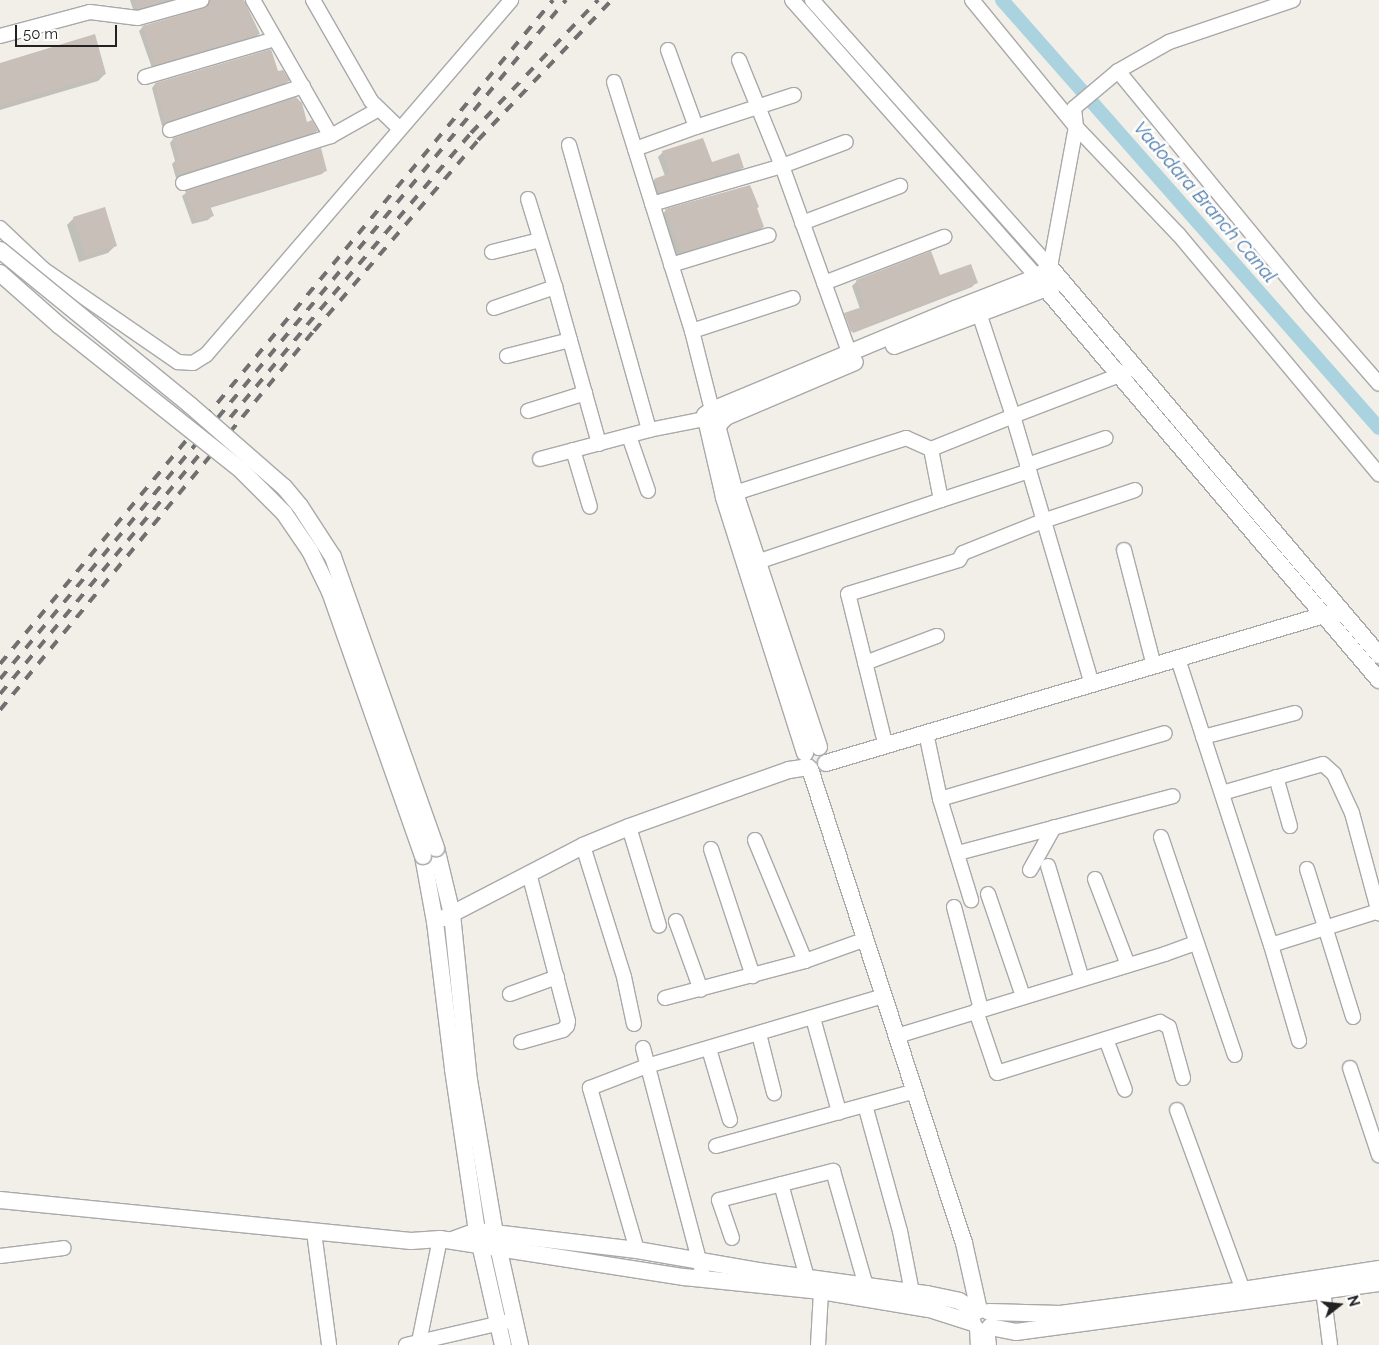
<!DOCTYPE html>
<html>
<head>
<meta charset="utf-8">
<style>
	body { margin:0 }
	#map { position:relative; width:1379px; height:1345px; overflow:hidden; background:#f2efe9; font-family:Raleway,sans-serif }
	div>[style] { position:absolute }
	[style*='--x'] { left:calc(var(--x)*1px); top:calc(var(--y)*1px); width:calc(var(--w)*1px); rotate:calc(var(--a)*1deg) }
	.shadow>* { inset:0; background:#0003 }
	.canal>* { height:14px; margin:-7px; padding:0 7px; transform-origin:7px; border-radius:7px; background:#aad3df }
	.building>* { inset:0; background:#c7bfb8 }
	.roads { filter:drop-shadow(1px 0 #a9a9a9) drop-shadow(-1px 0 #a9a9a9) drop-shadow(0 1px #a9a9a9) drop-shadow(0 -1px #a9a9a9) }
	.minor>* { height:14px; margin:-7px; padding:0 7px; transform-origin:7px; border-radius:7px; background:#fff }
	.tertiary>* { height:16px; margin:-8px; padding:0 8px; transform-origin:8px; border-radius:8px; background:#fff }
	.rail>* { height:4px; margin-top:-2px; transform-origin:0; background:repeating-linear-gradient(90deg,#707070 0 10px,transparent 0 20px) }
	.bridges { filter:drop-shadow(1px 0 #a9a9a9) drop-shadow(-1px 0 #a9a9a9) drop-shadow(0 1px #a9a9a9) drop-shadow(0 -1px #a9a9a9) }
	.tertiary-bridge>* { height:16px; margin:-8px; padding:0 8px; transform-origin:8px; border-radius:8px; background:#fff }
	span { translate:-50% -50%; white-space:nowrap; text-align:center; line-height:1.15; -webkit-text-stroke:5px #fff; paint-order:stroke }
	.water-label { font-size:19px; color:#4a7aab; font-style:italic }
	.north { position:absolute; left:1314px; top:1280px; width:50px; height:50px; -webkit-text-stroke:4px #fff; paint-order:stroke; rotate:74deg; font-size:14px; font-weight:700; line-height:20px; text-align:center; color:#222 }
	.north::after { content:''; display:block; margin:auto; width:18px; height:22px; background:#222; clip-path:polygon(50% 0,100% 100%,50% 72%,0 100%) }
	.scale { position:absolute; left:15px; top:25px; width:102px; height:22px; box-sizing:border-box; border:2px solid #222; border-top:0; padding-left:6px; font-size:15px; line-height:18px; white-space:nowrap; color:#222; -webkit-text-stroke:4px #fff; paint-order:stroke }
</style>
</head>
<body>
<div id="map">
	<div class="shadow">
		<i style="clip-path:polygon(130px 0,177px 0,134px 12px)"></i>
		<i style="clip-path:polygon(206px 0,244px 0,244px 4px,259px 34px,255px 38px,152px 68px,139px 31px,143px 27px,207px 8px)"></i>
		<i style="clip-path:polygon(270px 51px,278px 73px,288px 81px,285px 84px,162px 126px,152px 88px,155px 84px)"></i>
		<i style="clip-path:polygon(0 65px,105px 74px,98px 81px,0 110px)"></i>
		<i style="clip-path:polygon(296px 99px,306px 123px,316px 131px,313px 134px,176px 178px,172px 164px,175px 161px,170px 143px,173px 139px)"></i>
		<i style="clip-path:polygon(663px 152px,711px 164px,742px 168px,738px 172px,655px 197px,650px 184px,655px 180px,665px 176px,658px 157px)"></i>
		<i style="clip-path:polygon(326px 170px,322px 174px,210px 208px,212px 216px,208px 220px,192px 224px,182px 196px,186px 193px)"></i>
		<i style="clip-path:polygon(756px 208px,763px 227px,758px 232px,676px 257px,662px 215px,666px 210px)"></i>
		<i style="clip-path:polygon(74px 218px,115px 246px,108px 253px,79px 262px,67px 225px)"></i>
		<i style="clip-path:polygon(939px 277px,976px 282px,972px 287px,853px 333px,846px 315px,844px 315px,860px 309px,852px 286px,857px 281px)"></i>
	</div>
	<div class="canal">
		<i style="--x:1002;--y:0;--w:570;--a:48.63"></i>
	</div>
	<div class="building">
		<i style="clip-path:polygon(135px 0,170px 0,137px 9px)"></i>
		<i style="clip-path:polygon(211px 0,244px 0,260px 34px,156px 65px,142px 26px,204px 8px,209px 6px)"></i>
		<i style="clip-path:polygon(95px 34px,106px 74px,0 106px,0 63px)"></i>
		<i style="clip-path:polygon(271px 49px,278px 71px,283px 70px,290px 81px,165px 123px,155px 83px)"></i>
		<i style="clip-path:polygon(296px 97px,302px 103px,307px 122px,312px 120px,318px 131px,179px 175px,175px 160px,179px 159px,173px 138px)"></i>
		<i style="clip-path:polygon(703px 138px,712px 162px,739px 153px,744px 168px,659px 193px,654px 179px,670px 173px,662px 151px)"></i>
		<i style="clip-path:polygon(321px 148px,327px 171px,210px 206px,214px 216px,196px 221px,185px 191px)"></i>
		<i style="clip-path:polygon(750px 185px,759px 207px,757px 208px,764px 227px,681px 253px,665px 209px)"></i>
		<i style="clip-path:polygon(105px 207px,117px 246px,86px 256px,73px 217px)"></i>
		<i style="clip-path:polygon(931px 251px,940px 275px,971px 264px,978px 283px,851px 332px,844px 313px,865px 306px,856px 280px)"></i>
	</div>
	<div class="roads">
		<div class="minor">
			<i style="--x:253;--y:0;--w:157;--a:60.2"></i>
			<i style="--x:313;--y:0;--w:116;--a:60.1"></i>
			<i style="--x:371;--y:101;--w:40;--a:44"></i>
			<i style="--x:792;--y:0;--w:370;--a:48.5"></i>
			<i style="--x:812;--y:0;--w:358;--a:48.3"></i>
			<i style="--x:972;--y:0;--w:164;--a:50.7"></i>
			<i style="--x:1076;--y:127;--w:149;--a:46.4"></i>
			<i style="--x:1179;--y:235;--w:312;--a:50.1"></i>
			<i style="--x:0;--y:36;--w:93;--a:-14.9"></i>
			<i style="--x:90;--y:12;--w:48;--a:7.1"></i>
			<i style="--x:138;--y:18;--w:66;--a:-15.7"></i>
			<i style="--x:739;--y:60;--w:114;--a:67.9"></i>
			<i style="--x:782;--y:166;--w:209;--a:70.2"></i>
			<i style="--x:1118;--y:71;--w:59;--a:-29.6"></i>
			<i style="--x:1169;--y:42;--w:131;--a:-18.7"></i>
			<i style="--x:145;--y:77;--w:135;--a:-16.3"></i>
			<i style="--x:614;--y:82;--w:261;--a:72.6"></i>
			<i style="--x:692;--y:331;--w:81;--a:75.8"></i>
			<i style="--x:696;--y:127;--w:103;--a:-18.1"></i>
			<i style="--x:170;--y:130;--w:140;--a:-18.3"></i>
			<i style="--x:569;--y:145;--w:296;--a:74.3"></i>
			<i style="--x:649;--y:430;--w:56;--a:-11.3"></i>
			<i style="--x:704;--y:419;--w:12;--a:5"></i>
			<i style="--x:635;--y:149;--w:65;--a:-19.8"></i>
			<i style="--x:696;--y:127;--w:82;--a:-110"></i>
			<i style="--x:183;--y:183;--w:155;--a:-17.6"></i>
			<i style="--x:331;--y:136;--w:55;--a:-29.4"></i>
			<i style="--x:528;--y:199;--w:92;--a:72.9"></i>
			<i style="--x:555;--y:287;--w:163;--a:74.3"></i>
			<i style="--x:652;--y:204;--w:135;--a:-16.3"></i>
			<i style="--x:782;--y:166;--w:68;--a:-20.6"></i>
			<i style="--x:802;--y:223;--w:105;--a:-20.7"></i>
			<i style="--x:0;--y:228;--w:59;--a:43.6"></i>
			<i style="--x:43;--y:269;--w:164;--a:34.6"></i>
			<i style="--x:178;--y:362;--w:15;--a:4"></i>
			<i style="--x:193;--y:363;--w:15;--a:-32"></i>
			<i style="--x:206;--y:355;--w:468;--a:-49.3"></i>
			<i style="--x:492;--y:252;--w:49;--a:-14"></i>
			<i style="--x:671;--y:265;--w:102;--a:-17"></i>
			<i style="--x:1050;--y:267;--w:142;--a:-79.5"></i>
			<i style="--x:1076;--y:127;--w:19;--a:-96"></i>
			<i style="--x:1074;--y:108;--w:57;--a:-40.1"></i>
			<i style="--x:1118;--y:71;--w:304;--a:50.6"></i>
			<i style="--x:1311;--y:306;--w:103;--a:48.9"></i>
			<i style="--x:824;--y:283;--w:129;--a:-21"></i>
			<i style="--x:494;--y:308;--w:65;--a:-19"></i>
			<i style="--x:979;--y:313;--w:108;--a:71.7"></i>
			<i style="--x:1013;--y:416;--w:115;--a:-21"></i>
			<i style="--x:1120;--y:375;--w:17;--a:-31"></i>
			<i style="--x:692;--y:331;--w:106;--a:-18.1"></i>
			<i style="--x:507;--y:356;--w:65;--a:-14.3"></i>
			<i style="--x:528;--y:411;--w:60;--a:-17.5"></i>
			<i style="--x:629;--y:436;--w:58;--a:70.9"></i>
			<i style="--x:573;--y:450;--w:59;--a:73.4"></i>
			<i style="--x:540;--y:459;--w:113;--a:-14.9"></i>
			<i style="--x:1027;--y:465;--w:83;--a:-18.9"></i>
			<i style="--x:735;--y:493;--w:180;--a:-17.8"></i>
			<i style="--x:906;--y:438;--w:27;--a:24"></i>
			<i style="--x:941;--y:500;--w:93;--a:-18.2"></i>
			<i style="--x:1124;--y:550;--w:120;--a:75.5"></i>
			<i style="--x:757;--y:562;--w:194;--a:-18.6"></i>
			<i style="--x:941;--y:500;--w:52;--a:-101.1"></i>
			<i style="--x:931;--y:449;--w:88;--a:-21.9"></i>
			<i style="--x:1013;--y:416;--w:270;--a:73.6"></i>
			<i style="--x:1178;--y:659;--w:301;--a:72"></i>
			<i style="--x:1271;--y:945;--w:100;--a:73.7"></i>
			<i style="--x:865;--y:663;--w:77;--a:-20.6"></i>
			<i style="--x:926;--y:733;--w:67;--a:78"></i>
			<i style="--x:940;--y:799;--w:106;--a:72.9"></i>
			<i style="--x:883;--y:735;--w:145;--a:-103.9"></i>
			<i style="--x:848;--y:594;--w:116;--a:-17"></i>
			<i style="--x:959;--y:560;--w:8;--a:-60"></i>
			<i style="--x:963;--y:553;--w:86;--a:-21.8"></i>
			<i style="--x:1043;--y:521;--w:97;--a:-18.6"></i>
			<i style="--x:1203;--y:737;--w:95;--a:-14.6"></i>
			<i style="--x:1276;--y:777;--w:51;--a:74.1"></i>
			<i style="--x:1222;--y:793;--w:105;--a:-16"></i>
			<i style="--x:1323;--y:764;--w:15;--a:42"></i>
			<i style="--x:1334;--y:774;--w:43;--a:65.2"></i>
			<i style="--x:1352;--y:813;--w:104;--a:74.9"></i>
			<i style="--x:940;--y:799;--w:234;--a:-16.3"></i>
			<i style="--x:629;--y:827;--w:103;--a:73.1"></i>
			<i style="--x:1161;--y:837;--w:230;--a:71.3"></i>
			<i style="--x:755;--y:840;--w:131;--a:67.5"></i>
			<i style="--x:583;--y:846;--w:137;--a:72.6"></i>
			<i style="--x:624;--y:977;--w:48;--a:78"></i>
			<i style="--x:711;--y:849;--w:134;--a:71.7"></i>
			<i style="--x:958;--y:853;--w:222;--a:-14.8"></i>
			<i style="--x:1048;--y:866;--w:118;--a:73.3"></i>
			<i style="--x:1307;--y:869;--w:155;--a:72.7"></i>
			<i style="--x:1030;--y:870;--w:49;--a:-60.8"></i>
			<i style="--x:1095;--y:879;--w:92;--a:69"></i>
			<i style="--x:988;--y:894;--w:108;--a:71.1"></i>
			<i style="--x:954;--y:907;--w:106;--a:75.2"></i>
			<i style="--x:676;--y:921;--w:73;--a:70.1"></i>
			<i style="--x:1271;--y:945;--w:113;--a:-17.5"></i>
			<i style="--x:510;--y:994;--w:50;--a:-19.9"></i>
			<i style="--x:665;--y:998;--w:145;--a:-14.8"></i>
			<i style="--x:805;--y:961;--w:65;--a:-19.8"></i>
			<i style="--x:976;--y:1011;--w:65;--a:71.3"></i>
			<i style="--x:997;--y:1073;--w:171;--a:-17.4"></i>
			<i style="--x:1160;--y:1022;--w:10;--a:29"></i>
			<i style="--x:1169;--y:1027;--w:53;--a:74.6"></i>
			<i style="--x:813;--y:1018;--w:98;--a:74.5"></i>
			<i style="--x:759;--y:1034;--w:61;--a:75.7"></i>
			<i style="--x:897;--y:1036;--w:280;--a:-17"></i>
			<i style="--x:1165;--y:954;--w:32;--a:-20"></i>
			<i style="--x:1106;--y:1039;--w:54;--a:69.6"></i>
			<i style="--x:521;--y:1042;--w:44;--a:-15.9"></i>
			<i style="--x:563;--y:1030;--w:6;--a:-45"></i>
			<i style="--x:567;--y:1026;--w:5;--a:-79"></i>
			<i style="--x:568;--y:1021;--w:153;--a:-104.8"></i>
			<i style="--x:643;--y:1048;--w:231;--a:75.2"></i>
			<i style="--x:709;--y:1049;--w:74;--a:73.5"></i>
			<i style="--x:1350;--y:1068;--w:92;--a:71.6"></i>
			<i style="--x:865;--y:1105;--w:131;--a:74.5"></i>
			<i style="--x:900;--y:1231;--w:62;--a:78.9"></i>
			<i style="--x:1177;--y:1110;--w:201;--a:69.9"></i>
			<i style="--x:716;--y:1146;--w:206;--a:-15.4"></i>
			<i style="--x:781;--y:1184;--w:98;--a:74.5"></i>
			<i style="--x:314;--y:1232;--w:114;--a:82.4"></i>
			<i style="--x:732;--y:1238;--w:40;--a:-108.9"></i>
			<i style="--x:719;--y:1200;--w:118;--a:-14.3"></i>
			<i style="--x:833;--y:1171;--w:120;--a:74"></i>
			<i style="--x:637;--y:1250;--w:169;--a:-106.2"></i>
			<i style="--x:590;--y:1088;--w:61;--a:-21.1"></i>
			<i style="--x:647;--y:1066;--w:247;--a:-16.5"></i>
			<i style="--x:0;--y:1256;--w:64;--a:-7.1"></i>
			<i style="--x:1323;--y:1290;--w:55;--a:82.7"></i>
			<i style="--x:977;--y:1328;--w:17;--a:87"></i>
			<i style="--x:987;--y:1329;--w:16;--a:83"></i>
			<i style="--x:419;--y:1342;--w:105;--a:-78.5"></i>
			<i style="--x:406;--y:1345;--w:106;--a:-13.1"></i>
			<i style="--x:818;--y:1345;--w:54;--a:-86.8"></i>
		</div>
		<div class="tertiary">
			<i style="--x:1040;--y:282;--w:523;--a:49.58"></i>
			<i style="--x:894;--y:346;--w:164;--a:-20.8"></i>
			<i style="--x:1047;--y:288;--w:16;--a:-30"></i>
			<i style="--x:819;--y:747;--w:268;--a:-108.3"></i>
			<i style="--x:735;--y:493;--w:66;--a:-104.9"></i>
			<i style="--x:718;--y:429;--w:5;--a:-79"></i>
			<i style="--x:719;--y:424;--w:10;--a:-45"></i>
			<i style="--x:726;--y:417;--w:140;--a:-23.1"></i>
			<i style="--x:805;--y:753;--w:269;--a:-107.6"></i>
			<i style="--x:724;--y:497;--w:84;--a:-103"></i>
			<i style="--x:705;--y:415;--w:9;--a:-36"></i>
			<i style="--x:712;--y:410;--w:263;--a:-22.6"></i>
			<i style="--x:955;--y:309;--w:88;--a:-21.3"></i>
			<i style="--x:1037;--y:277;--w:16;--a:-38"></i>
			<i style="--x:1050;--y:267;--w:509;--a:49.7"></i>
			<i style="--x:826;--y:763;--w:537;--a:-16.55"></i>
			<i style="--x:810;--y:769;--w:498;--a:72"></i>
			<i style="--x:964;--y:1243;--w:69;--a:77.4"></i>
			<i style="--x:436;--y:848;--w:68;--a:76.4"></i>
			<i style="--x:452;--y:914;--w:167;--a:84.2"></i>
			<i style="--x:469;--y:1080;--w:155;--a:80.4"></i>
			<i style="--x:495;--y:1233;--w:115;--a:77.4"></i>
			<i style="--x:423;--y:856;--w:67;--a:79.7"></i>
			<i style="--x:435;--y:922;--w:148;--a:83"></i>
			<i style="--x:453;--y:1069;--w:164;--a:81.6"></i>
			<i style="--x:477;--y:1231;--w:117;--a:77.2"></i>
			<i style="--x:444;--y:918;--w:157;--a:-27.4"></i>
			<i style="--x:583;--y:846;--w:50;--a:-22.4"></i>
			<i style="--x:629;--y:827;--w:116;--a:-19.7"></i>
			<i style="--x:738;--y:788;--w:54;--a:-19.4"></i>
			<i style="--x:789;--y:770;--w:19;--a:-9"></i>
			<i style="--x:0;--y:1200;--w:413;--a:5.7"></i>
			<i style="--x:411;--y:1241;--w:29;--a:-4"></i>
			<i style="--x:440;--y:1239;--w:247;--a:8.9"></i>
			<i style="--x:684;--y:1277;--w:138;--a:5.8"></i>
			<i style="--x:821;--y:1291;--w:109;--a:9.5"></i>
			<i style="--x:929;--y:1309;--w:46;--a:17.7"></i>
			<i style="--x:452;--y:1240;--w:27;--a:-20"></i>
			<i style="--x:477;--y:1231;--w:161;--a:6.8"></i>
			<i style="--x:637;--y:1250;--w:123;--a:9.8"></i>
			<i style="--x:758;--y:1271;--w:171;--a:7.8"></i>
			<i style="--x:927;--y:1294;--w:33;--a:12"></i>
			<i style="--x:959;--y:1301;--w:21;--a:29"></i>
			<i style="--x:989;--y:1312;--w:71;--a:1.6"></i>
			<i style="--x:1060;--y:1314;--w:185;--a:-7.5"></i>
			<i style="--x:1243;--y:1290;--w:138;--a:-8.8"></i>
			<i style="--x:990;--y:1327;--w:26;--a:11"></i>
			<i style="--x:1016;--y:1332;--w:366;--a:-7.7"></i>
		</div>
	</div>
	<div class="rail">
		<i style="--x:0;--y:664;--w:864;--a:-50.21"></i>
		<i style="--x:0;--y:679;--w:884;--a:-50.19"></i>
		<i style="--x:0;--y:694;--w:480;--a:-50.2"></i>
		<i style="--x:307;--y:325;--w:253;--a:-49.5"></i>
		<i style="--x:471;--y:133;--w:184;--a:-46.3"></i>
		<i style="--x:0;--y:710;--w:492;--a:-50.4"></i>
		<i style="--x:314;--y:331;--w:252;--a:-49.3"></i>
		<i style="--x:478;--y:140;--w:194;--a:-46.3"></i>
	</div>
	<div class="bridges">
		<div class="tertiary-bridge">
			<i style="--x:0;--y:250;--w:245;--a:39.2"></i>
			<i style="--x:190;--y:405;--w:125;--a:41.1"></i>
			<i style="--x:284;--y:487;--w:25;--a:50"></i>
			<i style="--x:300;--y:506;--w:61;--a:57.1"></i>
			<i style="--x:333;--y:557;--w:309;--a:70.5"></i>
			<i style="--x:0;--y:273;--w:80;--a:41.5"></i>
			<i style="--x:60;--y:326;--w:231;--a:38.5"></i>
			<i style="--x:241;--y:470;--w:61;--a:45"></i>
			<i style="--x:284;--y:513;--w:46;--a:55.6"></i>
			<i style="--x:310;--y:551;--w:46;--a:64"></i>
			<i style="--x:330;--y:592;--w:280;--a:70.6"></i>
		</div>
	</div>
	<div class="water-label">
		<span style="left:1205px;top:202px;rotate:49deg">Vadodara Branch Canal</span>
	</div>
	<div class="north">N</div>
	<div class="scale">50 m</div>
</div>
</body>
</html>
